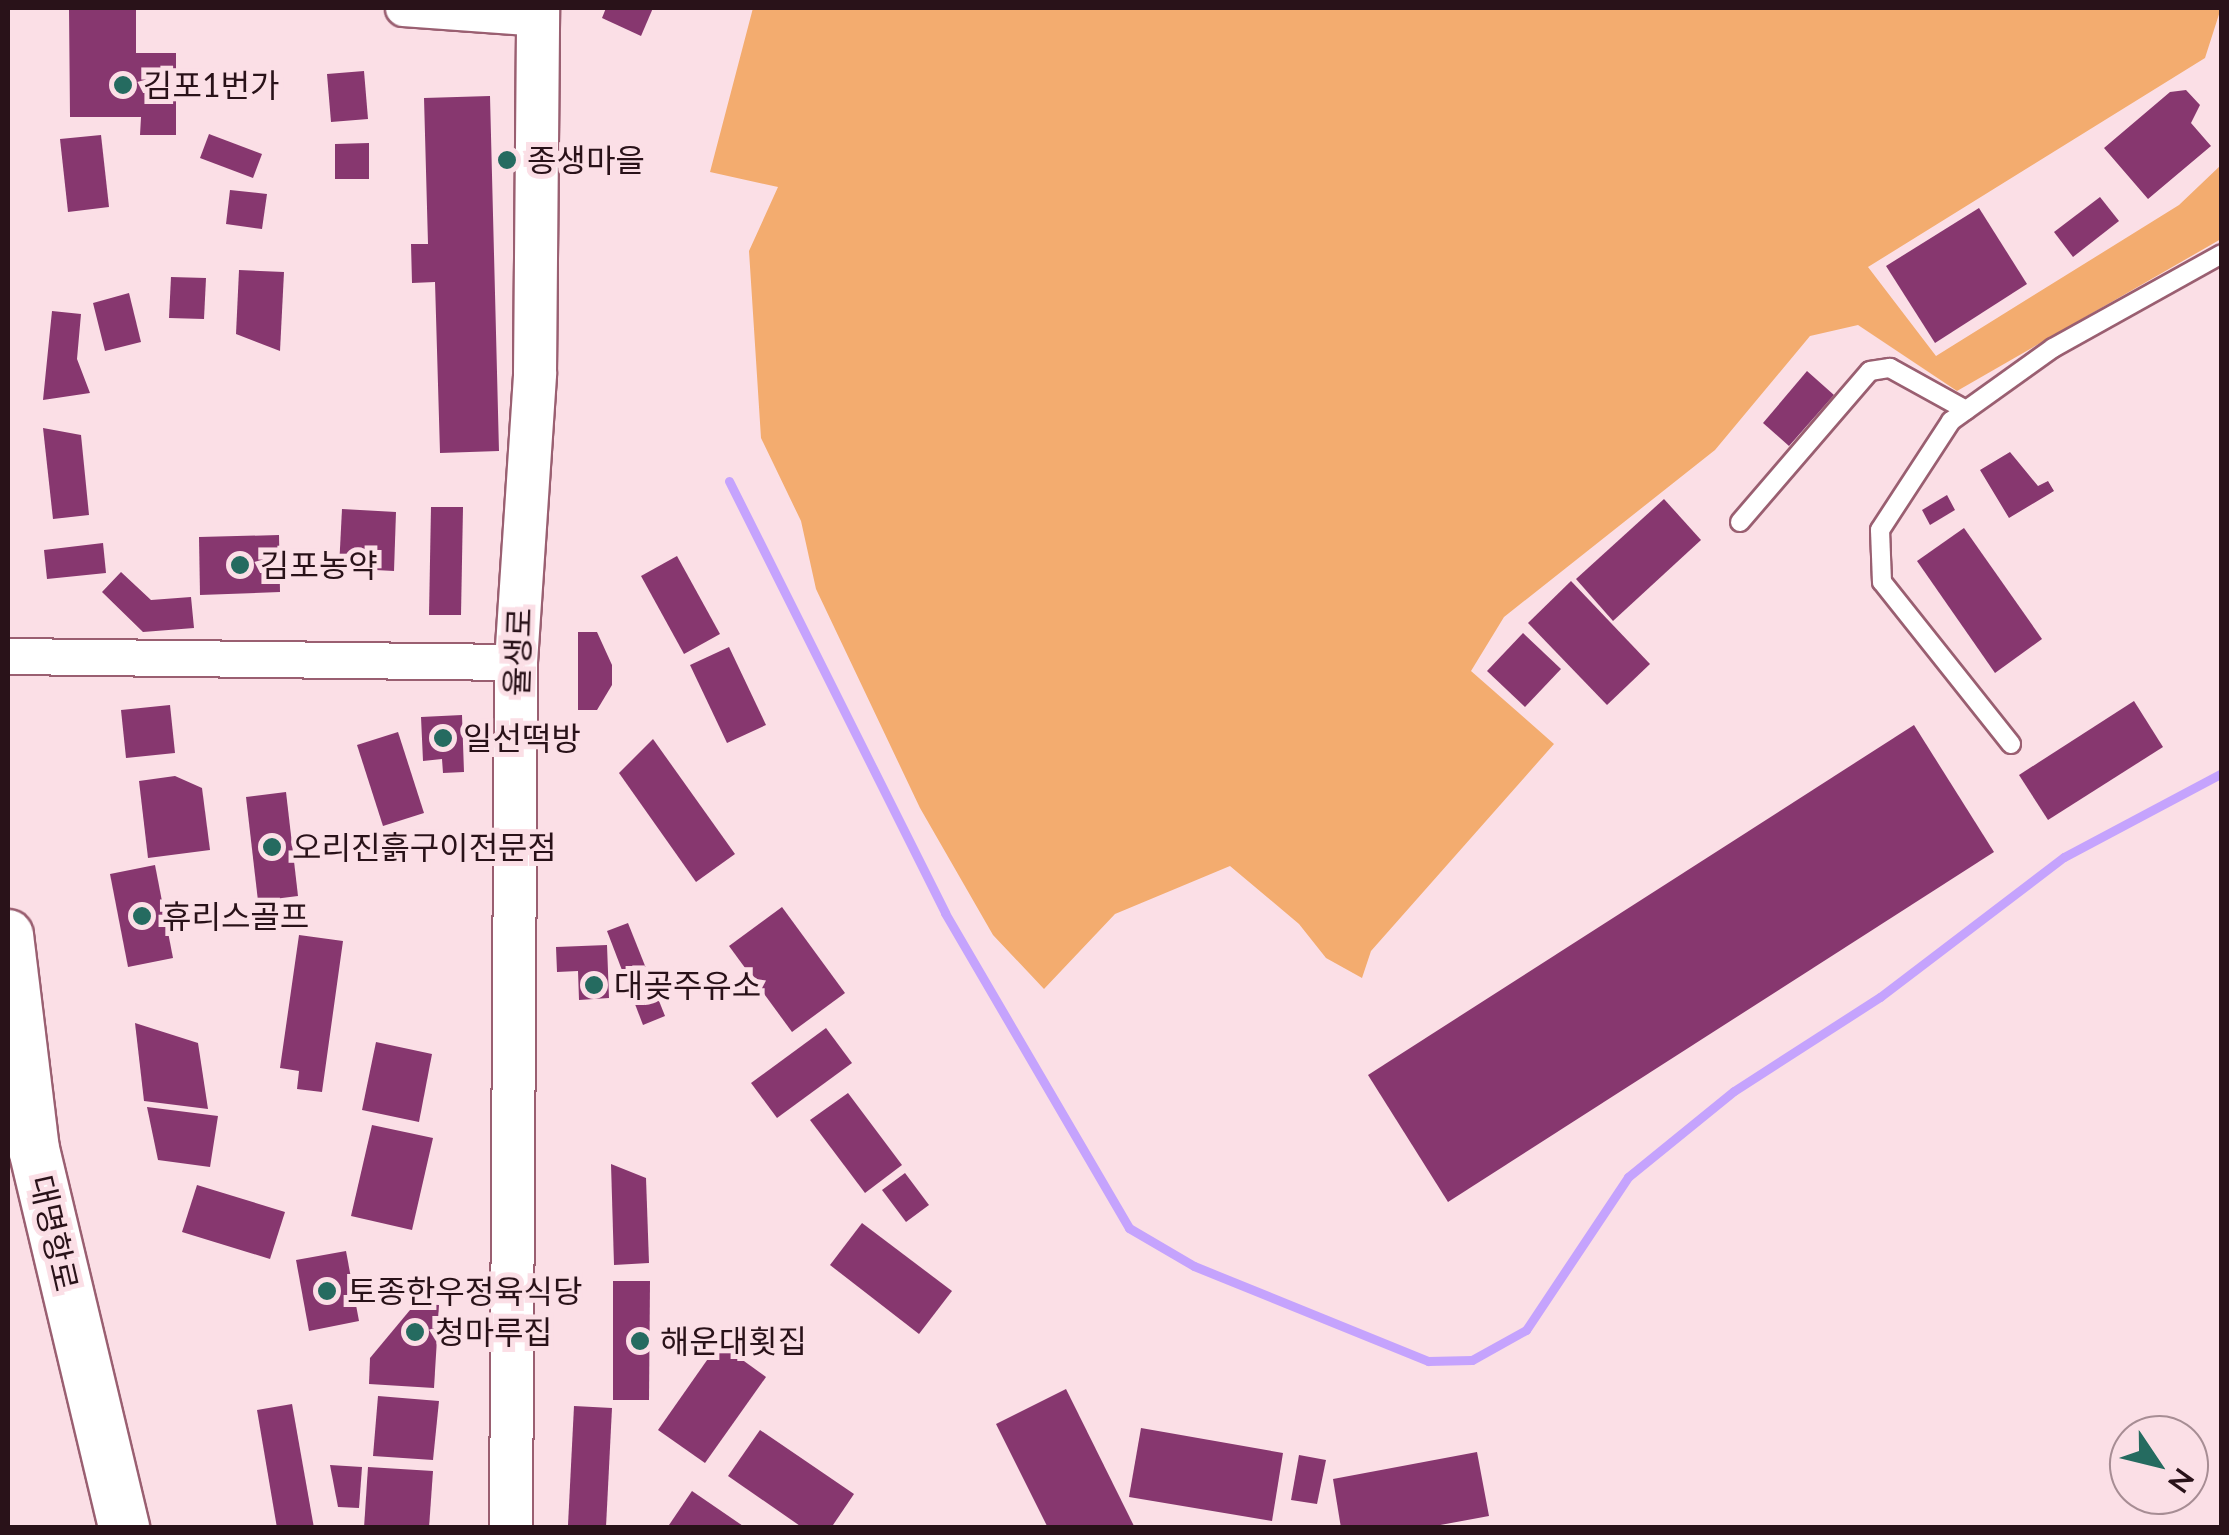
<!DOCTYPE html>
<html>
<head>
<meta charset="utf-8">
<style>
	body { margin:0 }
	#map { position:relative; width:2229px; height:1535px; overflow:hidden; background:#fbdfe6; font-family:Lato,"Noto Sans KR",sans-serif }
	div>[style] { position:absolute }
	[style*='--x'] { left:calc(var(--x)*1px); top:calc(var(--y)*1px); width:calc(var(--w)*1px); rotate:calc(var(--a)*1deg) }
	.green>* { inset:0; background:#f3ac6f }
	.stream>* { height:9px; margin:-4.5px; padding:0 4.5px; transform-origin:4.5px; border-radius:4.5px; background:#c5a3fd }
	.building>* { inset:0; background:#87376f }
	.roads { filter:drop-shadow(2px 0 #9a5f71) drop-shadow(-2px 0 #9a5f71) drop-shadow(0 2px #9a5f71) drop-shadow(0 -2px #9a5f71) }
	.service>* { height:18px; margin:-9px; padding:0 9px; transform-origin:9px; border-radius:9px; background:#fff }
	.minor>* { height:35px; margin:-17.5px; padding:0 17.5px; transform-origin:17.5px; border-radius:17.5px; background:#fff }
	.tertiary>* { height:42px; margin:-21px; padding:0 21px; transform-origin:21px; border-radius:21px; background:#fff }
	.secondary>* { height:50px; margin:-25px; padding:0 25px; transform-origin:25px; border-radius:25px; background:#fff }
	.dots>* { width:28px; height:28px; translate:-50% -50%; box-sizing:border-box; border:5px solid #fbdfe6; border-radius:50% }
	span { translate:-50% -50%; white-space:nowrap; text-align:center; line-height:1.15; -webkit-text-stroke:10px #fbdfe6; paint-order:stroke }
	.poi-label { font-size:32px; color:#291219 }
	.left { translate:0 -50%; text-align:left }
	.street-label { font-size:32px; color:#291219 }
	.frame { position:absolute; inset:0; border:10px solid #291219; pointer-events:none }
	.north { position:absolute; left:2109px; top:1415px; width:100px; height:100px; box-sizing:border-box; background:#fbdfe6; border:2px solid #a78d94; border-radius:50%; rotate:125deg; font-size:28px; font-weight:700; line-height:40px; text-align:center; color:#291219 }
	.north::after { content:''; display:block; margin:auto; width:35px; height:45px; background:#256b60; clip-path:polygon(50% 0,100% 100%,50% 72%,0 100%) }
</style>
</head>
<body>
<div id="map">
	<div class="green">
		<i style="clip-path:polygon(753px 8px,2221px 8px,2205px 58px,1868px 267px,1936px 356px,2179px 205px,2221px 165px,2221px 239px,1957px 391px,1858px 325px,1810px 336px,1715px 450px,1504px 617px,1471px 671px,1554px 744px,1371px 951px,1362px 978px,1326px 958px,1299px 924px,1230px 866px,1115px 914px,1044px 989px,993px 935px,920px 808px,816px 589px,801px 521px,761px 438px,749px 251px,778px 187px,710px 172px)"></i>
	</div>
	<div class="stream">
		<i style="--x:729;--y:481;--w:483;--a:63.4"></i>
		<i style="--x:945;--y:913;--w:365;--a:59.7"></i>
		<i style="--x:1129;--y:1228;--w:75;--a:30.3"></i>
		<i style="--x:1194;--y:1266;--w:253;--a:22.1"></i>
		<i style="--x:1428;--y:1361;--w:44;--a:-1.3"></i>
		<i style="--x:1472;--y:1360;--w:62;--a:-29.1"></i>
		<i style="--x:1526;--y:1330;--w:184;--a:-56.3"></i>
		<i style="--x:1628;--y:1177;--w:136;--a:-39.1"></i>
		<i style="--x:1734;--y:1091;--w:174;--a:-32.8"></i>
		<i style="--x:1880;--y:997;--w:231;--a:-37.3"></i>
		<i style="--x:2064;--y:857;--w:179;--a:-28"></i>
	</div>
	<div class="building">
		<i style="clip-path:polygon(69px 8px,136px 8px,136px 53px,176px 53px,176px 135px,140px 135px,141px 117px,70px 117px)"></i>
		<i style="clip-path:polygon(606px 8px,653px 8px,641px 36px,602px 18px)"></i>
		<i style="clip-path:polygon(364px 71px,368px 119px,331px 122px,327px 74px)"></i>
		<i style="clip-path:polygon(2186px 90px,2200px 105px,2191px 123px,2211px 146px,2148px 199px,2104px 148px,2170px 92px)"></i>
		<i style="clip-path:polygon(490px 96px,499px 451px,440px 453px,435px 282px,412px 283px,411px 244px,428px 244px,424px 98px)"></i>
		<i style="clip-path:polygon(209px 134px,262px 154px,253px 178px,200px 158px)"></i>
		<i style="clip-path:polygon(101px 135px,109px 207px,68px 212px,60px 139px)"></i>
		<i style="clip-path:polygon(369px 143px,369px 179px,335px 179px,335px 144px)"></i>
		<i style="clip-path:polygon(230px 190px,267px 194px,262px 229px,226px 224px)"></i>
		<i style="clip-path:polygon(2100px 197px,2119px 221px,2073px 257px,2054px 232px)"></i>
		<i style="clip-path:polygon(1979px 208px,2027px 284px,1935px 343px,1886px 266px)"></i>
		<i style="clip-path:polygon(239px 270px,284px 272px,280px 351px,236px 334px)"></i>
		<i style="clip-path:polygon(171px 277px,206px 278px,204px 319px,169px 318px)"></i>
		<i style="clip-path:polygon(129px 293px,141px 342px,105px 351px,93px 303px)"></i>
		<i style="clip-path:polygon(52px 311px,81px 314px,77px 359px,90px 393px,43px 400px)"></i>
		<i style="clip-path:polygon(1807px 371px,1834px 395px,1789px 446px,1763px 423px)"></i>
		<i style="clip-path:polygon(43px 428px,81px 435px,89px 515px,53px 519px)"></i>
		<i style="clip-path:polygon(2010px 452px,2038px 486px,2048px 481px,2054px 491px,2009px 518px,1980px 470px)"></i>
		<i style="clip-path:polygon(1947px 495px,1955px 510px,1930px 525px,1922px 510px)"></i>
		<i style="clip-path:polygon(1664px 499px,1701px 540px,1613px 621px,1576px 579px)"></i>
		<i style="clip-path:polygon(431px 507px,463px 507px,461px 615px,429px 615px)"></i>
		<i style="clip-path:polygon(342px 509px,396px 512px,394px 571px,339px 568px)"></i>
		<i style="clip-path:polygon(1964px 528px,2042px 639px,1995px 673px,1917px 561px)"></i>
		<i style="clip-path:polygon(279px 535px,280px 592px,200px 595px,199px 537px)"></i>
		<i style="clip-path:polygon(103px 543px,106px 573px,47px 579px,44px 550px)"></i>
		<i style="clip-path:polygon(677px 556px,720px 634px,684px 654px,641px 576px)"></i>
		<i style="clip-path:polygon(121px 572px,151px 600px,191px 597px,194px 628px,143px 632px,102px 592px)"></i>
		<i style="clip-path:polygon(1571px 581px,1650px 664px,1607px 705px,1528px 623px)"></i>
		<i style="clip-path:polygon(578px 632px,597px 632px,612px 665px,612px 685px,597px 710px,578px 710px)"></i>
		<i style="clip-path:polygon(1523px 633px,1561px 669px,1525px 707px,1487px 671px)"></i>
		<i style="clip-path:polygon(729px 647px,766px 725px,727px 743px,690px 665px)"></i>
		<i style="clip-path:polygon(2134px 701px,2163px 747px,2048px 820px,2019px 775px)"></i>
		<i style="clip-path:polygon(170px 705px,175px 753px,126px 758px,121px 710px)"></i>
		<i style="clip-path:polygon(462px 715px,464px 772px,443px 773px,442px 759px,423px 761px,421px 717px)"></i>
		<i style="clip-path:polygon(1914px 725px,1994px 852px,1448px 1202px,1368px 1075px)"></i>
		<i style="clip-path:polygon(398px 732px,424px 813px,383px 826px,357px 745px)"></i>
		<i style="clip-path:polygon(653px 739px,735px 854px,696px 882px,619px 773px)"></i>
		<i style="clip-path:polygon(175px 776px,202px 788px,210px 850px,148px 858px,139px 781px)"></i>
		<i style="clip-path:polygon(286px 792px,298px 896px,258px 901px,246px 797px)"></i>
		<i style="clip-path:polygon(155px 865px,173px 958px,128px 967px,110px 874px)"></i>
		<i style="clip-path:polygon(782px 907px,845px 993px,792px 1032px,729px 946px)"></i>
		<i style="clip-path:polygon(628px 923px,665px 1016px,643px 1025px,607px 931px)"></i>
		<i style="clip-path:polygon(299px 935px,343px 941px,322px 1092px,297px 1089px,299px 1071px,280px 1068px)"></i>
		<i style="clip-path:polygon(607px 945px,609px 998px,579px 1000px,578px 971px,557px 972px,556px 947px)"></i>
		<i style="clip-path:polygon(135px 1023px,198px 1043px,208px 1109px,144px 1101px)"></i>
		<i style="clip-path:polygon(826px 1028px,852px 1063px,777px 1118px,751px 1083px)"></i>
		<i style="clip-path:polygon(376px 1042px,432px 1054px,419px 1122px,362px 1110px)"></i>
		<i style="clip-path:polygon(848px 1093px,902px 1165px,865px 1193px,810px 1120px)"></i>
		<i style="clip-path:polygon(147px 1107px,218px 1116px,210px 1167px,158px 1160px)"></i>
		<i style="clip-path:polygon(372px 1125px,433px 1138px,412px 1230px,351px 1216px)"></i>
		<i style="clip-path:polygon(611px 1164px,646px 1178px,649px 1263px,614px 1265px)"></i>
		<i style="clip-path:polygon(905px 1173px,929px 1205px,906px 1222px,882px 1190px)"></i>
		<i style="clip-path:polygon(197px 1185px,285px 1212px,270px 1259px,182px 1232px)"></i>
		<i style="clip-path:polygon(862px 1223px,952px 1291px,919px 1334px,830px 1265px)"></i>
		<i style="clip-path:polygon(346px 1251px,359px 1321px,309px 1331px,296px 1260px)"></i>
		<i style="clip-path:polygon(613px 1281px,650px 1281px,649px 1400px,613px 1400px)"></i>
		<i style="clip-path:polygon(415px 1304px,439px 1305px,434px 1388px,369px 1384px,370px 1358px)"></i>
		<i style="clip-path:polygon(719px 1343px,766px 1377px,705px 1463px,658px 1430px)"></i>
		<i style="clip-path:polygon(1066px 1389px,1135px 1528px,1048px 1528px,996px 1424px)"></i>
		<i style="clip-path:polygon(378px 1396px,439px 1401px,433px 1460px,373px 1456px)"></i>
		<i style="clip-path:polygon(292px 1404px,314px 1528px,277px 1528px,257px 1410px)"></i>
		<i style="clip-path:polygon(574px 1406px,612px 1408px,606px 1527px,568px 1525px)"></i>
		<i style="clip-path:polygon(1141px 1428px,1283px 1453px,1272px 1521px,1129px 1497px)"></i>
		<i style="clip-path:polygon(760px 1430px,854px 1494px,831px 1528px,803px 1528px,728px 1476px)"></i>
		<i style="clip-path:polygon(1477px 1452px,1489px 1516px,1424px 1528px,1341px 1528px,1333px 1479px)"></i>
		<i style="clip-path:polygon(1299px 1455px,1326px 1460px,1317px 1504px,1291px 1500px)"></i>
		<i style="clip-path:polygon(330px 1465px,362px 1467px,359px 1508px,338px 1507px)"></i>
		<i style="clip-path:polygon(368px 1467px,433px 1471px,429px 1528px,364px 1528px)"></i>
		<i style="clip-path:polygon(692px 1491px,746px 1528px,667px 1528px)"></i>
	</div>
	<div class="roads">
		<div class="service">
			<i style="--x:1740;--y:522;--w:199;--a:-49.3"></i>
			<i style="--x:1870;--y:371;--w:20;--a:-9"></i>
			<i style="--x:1890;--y:368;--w:87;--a:28.9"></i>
			<i style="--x:2011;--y:744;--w:207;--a:-128.5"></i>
			<i style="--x:1882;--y:582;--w:52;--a:-92.2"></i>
			<i style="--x:1880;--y:530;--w:130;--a:-56.9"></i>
			<i style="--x:1951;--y:421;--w:125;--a:-35.6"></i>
			<i style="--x:2053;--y:348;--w:193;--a:-29.1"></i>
		</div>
		<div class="minor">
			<i style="--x:403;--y:8;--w:135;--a:4.2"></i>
			<i style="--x:8;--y:656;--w:508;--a:0.68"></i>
		</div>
		<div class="tertiary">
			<i style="--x:511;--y:1528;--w:866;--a:-89.67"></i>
			<i style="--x:516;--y:662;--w:290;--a:-86.2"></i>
			<i style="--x:535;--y:373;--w:365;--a:-89.5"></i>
		</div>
		<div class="secondary">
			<i style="--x:8;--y:935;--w:216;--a:83.1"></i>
			<i style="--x:34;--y:1149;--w:390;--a:76.6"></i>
		</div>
	</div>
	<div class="dots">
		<i style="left:123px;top:85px;background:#256b60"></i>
		<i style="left:507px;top:160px;background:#256b60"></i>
		<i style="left:240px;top:565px;background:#256b60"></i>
		<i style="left:443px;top:738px;background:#256b60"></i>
		<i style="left:272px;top:847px;background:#256b60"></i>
		<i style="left:142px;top:916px;background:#256b60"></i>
		<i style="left:594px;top:985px;background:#256b60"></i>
		<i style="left:327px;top:1291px;background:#256b60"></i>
		<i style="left:415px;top:1332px;background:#256b60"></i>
		<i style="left:640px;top:1341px;background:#256b60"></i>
	</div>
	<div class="poi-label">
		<span class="left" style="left:143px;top:85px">김포1번가</span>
		<span class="left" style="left:527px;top:160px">종생마을</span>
		<span class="left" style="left:260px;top:565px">김포농약</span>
		<span class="left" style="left:463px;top:738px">일선떡방</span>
		<span class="left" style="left:292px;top:847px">오리진흙구이전문점</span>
		<span class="left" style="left:162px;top:916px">휴리스골프</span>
		<span class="left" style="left:614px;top:985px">대곶주유소</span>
		<span class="left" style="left:347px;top:1291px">토종한우정육식당</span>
		<span class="left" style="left:435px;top:1332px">청마루집</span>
		<span class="left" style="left:660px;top:1341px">해운대횟집</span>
	</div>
	<div class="street-label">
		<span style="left:518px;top:652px;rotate:-88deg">율생로</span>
		<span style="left:54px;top:1233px;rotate:77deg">대명항로</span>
	</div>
	<div class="frame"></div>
	<div class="north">N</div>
</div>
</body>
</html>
